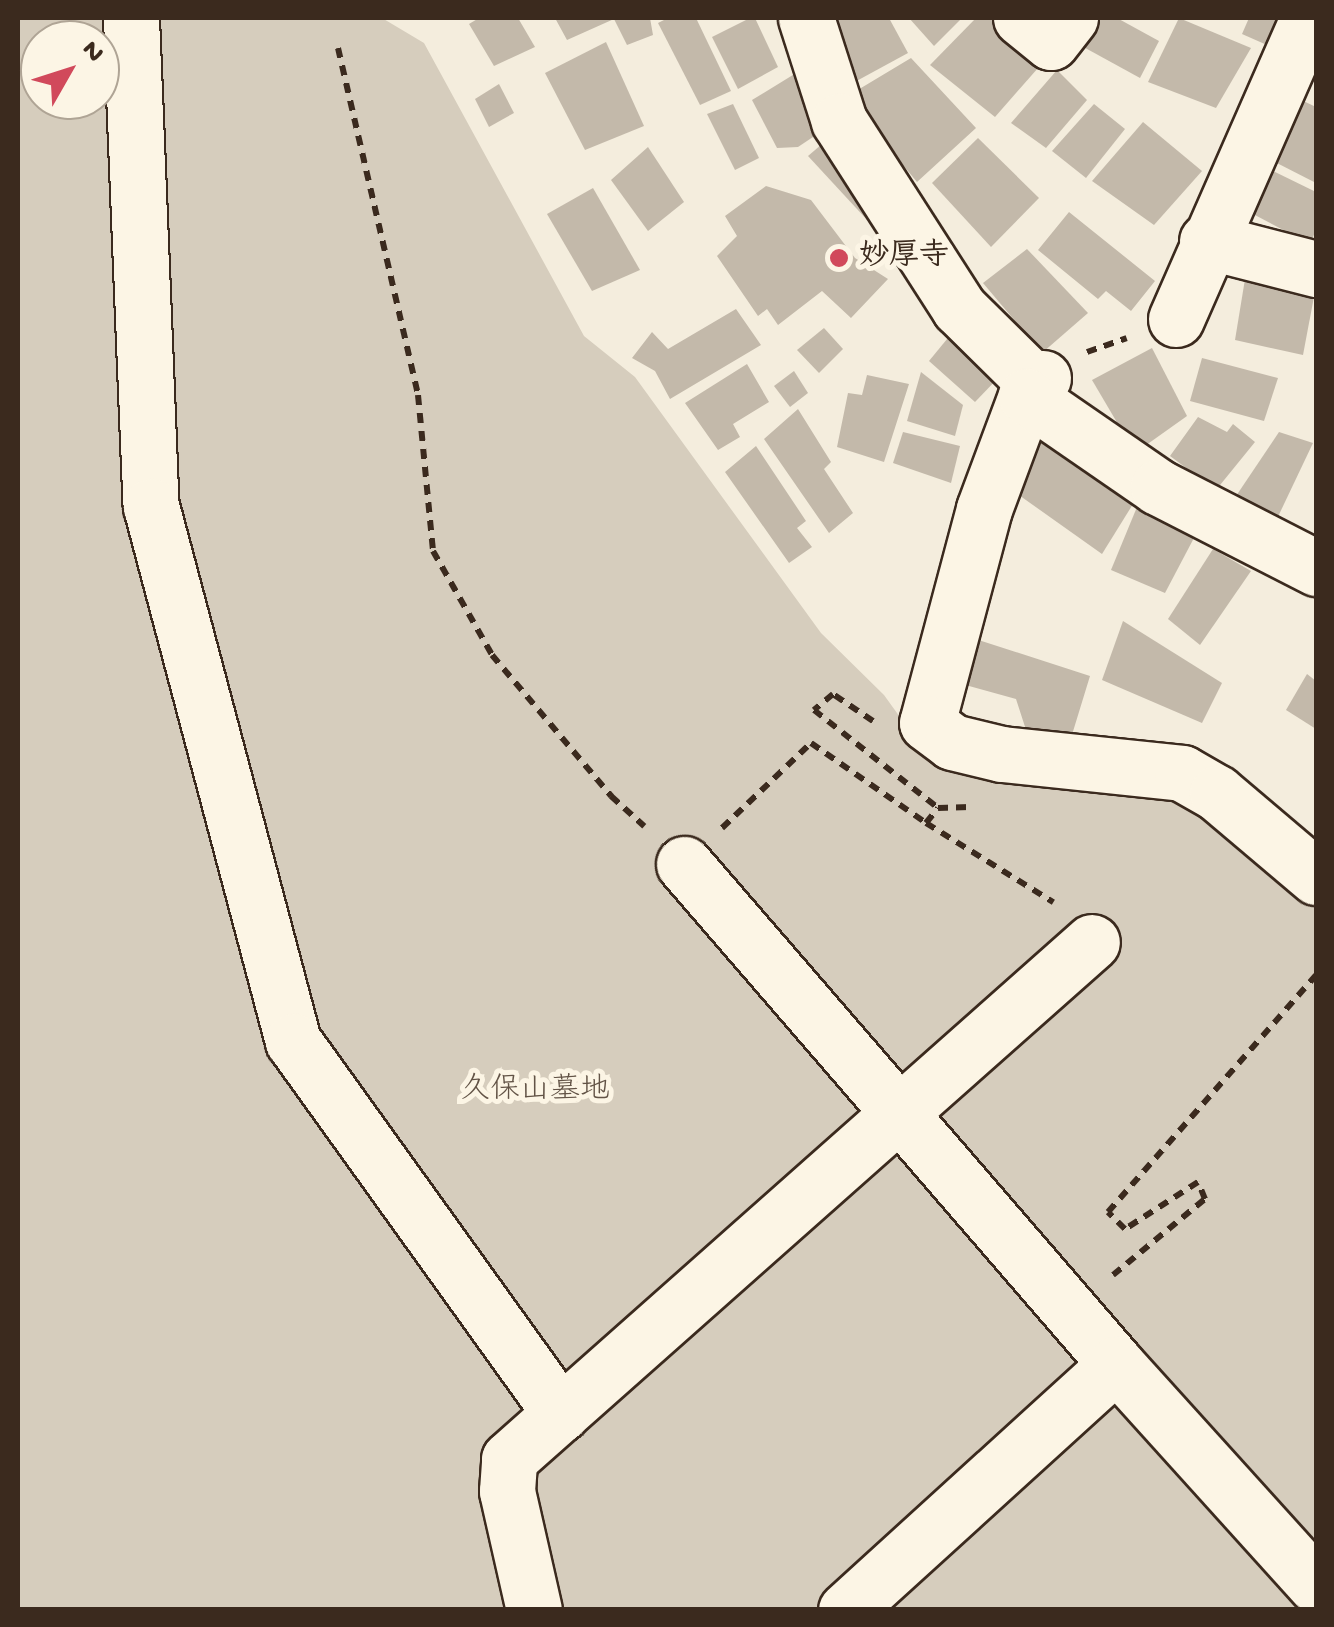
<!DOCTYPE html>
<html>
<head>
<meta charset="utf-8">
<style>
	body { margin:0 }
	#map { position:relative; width:1334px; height:1627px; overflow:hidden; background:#f4eddd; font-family:"Gochi Hand","Klee One",sans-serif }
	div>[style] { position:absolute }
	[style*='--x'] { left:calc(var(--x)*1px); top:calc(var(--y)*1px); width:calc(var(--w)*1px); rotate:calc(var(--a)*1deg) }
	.green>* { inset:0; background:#d6cdbd }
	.building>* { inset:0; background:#c3b9aa }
	.path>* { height:6px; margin-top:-3px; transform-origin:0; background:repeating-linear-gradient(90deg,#3b2a1e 0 10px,transparent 0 18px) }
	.roads { filter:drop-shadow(2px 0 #3b2a1e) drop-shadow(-2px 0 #3b2a1e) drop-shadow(0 2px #3b2a1e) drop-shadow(0 -2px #3b2a1e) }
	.minor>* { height:55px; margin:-27.5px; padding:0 27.5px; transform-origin:27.5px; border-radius:27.5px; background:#fcf5e5 }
	.dots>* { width:28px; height:28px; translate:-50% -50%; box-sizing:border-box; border:5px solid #fcf5e5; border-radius:50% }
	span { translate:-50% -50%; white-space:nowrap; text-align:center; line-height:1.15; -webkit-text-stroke:10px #fcf5e5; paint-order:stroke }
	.poi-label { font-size:30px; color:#3b2a1e; font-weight:700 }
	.left { translate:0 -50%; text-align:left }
	.park-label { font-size:30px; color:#625346 }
	.frame { position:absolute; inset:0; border:20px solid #3b2a1e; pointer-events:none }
	.north { position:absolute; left:20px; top:20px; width:100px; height:100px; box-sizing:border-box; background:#fcf5e5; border:2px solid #afa495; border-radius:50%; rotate:51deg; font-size:28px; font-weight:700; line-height:40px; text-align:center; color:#3b2a1e }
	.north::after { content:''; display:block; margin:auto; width:35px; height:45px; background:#d1495b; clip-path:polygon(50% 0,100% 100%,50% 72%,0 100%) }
</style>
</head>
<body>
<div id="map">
	<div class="green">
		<i style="clip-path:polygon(evenodd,18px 18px,382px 18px,424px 43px,584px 336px,635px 377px,821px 633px,884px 695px,915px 738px,1161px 783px,1196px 805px,1316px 904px,1316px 1609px,18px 1609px,18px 18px,40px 40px,100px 40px,100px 100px,40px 100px,40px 40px)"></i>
	</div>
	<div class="building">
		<i style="clip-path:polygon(479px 18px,518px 18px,535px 47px,494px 66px,469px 24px)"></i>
		<i style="clip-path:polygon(555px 18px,650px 18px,653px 35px,627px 45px,614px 19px,567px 40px)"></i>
		<i style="clip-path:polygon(668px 18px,696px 18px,731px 91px,700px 105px,658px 23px)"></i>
		<i style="clip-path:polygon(750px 18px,755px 18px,778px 67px,738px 89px,712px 37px)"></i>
		<i style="clip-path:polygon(827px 18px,889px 18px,908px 53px,851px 84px)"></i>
		<i style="clip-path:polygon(909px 18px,962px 18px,934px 46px)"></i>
		<i style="clip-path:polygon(976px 18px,997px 18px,1046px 59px,995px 117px,930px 65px)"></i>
		<i style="clip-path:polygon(1091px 18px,1117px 18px,1159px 41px,1140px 78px,1078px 44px)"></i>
		<i style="clip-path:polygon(1179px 18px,1251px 48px,1216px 108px,1148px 82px)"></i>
		<i style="clip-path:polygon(1249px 18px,1294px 18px,1278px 50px,1242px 34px)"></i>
		<i style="clip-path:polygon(606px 42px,644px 126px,585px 150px,545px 73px)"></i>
		<i style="clip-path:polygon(911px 58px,976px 128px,917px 182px,866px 120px,841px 100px)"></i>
		<i style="clip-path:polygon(801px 70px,828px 127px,798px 147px,777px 148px,752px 100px)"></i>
		<i style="clip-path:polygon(1057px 70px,1087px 100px,1046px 148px,1011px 123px)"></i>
		<i style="clip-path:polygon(499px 84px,514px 113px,489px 127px,475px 99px)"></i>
		<i style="clip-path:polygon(1297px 98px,1316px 107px,1316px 183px,1269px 159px)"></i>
		<i style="clip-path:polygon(733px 104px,759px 158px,735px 170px,707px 114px)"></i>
		<i style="clip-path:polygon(1094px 104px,1125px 129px,1086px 178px,1052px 151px)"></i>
		<i style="clip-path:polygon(1143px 122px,1202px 171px,1154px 225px,1092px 181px)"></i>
		<i style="clip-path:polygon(835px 133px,883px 211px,869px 222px,808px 156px)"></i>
		<i style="clip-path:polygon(978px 138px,1039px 198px,991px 247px,932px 183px)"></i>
		<i style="clip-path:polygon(648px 147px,684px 202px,648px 231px,611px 180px)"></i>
		<i style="clip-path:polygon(1271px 170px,1316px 192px,1316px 230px,1310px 244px,1253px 214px)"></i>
		<i style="clip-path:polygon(766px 186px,811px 200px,855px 258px,888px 279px,851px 318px,822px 291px,778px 325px,767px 309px,758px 316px,717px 256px,737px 236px,725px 216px)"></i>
		<i style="clip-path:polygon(593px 188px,640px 270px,592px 291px,547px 214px)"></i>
		<i style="clip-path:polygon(1069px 212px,1155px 281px,1131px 311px,1106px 291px,1098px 299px,1038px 250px)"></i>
		<i style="clip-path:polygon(1027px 249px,1088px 313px,1042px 353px,983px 283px)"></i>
		<i style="clip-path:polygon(1246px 273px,1316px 286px,1303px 355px,1235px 340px)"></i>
		<i style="clip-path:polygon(736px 309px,761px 345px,670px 399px,655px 371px,632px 358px,652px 332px,668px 349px)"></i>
		<i style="clip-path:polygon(824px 328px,843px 349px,819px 373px,797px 350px)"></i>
		<i style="clip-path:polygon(952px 333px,1000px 376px,975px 402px,929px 361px)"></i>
		<i style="clip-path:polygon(1152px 348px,1187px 416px,1135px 453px,1092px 380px)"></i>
		<i style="clip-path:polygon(1202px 358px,1278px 378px,1264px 421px,1190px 401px)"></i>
		<i style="clip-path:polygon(747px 364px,769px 402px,733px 424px,740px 437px,718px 450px,685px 403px)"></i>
		<i style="clip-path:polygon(794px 371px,808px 393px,790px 407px,774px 386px)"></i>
		<i style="clip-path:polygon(921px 372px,963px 405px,955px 436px,907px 421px)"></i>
		<i style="clip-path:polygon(867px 375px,909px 384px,884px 462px,837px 447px,848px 393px,862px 395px)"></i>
		<i style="clip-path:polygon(798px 409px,831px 462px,824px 469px,853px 513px,829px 533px,764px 439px)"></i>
		<i style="clip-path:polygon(1198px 417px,1227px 432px,1233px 424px,1255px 442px,1216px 490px,1170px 456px)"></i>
		<i style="clip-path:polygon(903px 432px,960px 446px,951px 483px,893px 463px)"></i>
		<i style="clip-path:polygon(1279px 432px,1313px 443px,1275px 523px,1232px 502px)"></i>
		<i style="clip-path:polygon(1041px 437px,1138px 496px,1102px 554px,1009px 488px)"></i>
		<i style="clip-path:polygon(756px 446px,806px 521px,797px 528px,812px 547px,789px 563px,725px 472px)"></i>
		<i style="clip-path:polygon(1137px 507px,1195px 536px,1165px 593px,1111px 570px)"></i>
		<i style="clip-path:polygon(1213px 549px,1251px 571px,1200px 645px,1168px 619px)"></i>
		<i style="clip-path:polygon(1123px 621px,1222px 683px,1202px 723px,1102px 680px)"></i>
		<i style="clip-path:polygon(963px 635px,1090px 676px,1071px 738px,1027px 733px,1016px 699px,951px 681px)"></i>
		<i style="clip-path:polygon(1307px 674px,1316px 681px,1316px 729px,1286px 710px)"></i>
	</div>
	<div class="path">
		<i style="--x:338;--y:48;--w:356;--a:77"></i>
		<i style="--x:418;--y:395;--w:157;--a:84.5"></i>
		<i style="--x:433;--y:551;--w:120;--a:60.4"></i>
		<i style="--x:492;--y:655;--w:185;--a:49.8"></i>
		<i style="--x:611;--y:796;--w:45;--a:42.3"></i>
		<i style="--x:1087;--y:352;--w:42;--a:-19.3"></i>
		<i style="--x:873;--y:721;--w:48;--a:-146"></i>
		<i style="--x:833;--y:694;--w:25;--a:140"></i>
		<i style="--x:814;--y:710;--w:158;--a:38.3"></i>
		<i style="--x:926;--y:823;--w:19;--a:-51"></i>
		<i style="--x:938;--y:808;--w:32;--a:-2"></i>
		<i style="--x:722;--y:828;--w:123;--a:-43.7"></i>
		<i style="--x:811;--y:743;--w:140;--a:34.8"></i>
		<i style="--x:926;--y:823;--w:150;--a:31.9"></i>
		<i style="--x:1113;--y:1275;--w:119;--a:-39.6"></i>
		<i style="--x:1205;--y:1199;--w:18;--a:-112"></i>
		<i style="--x:1198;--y:1182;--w:87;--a:147.2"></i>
		<i style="--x:1125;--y:1229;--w:24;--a:-135"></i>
		<i style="--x:1108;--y:1212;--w:315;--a:-48.7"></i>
	</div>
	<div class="roads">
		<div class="minor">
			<i style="--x:131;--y:18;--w:488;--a:87.7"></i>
			<i style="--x:151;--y:506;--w:554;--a:75.14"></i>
			<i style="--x:293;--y:1041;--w:459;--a:54.3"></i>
			<i style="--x:806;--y:18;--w:108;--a:72.2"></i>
			<i style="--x:839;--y:121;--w:222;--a:57.3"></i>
			<i style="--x:959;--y:308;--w:110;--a:44.6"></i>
			<i style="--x:1021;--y:18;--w:38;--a:39"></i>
			<i style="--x:1051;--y:42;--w:31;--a:-52"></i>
			<i style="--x:1207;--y:241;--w:113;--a:14.4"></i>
			<i style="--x:1176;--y:319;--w:329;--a:-66.3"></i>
			<i style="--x:1043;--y:378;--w:25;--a:133"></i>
			<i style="--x:1026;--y:396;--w:121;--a:110.4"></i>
			<i style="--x:984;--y:509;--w:221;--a:104.9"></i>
			<i style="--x:927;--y:723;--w:31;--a:37"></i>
			<i style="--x:952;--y:742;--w:51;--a:13.5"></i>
			<i style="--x:1002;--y:754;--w:181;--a:6"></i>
			<i style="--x:1182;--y:773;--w:40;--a:29.7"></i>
			<i style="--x:1217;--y:793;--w:130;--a:40.3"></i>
			<i style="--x:1026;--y:396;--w:160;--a:34.6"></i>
			<i style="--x:1158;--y:487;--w:178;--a:27.1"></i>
			<i style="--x:684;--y:864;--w:661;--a:49.17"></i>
			<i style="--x:1116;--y:1364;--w:298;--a:47.9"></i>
			<i style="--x:534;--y:1610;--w:122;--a:-102.8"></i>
			<i style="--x:507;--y:1491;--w:32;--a:-86"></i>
			<i style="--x:509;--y:1459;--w:779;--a:-41.57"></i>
			<i style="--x:846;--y:1610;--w:365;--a:-42.3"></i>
		</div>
	</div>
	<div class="dots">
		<i style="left:839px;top:258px;background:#d1495b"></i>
	</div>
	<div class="poi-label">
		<span class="left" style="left:859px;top:258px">妙厚寺</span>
	</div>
	<div class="park-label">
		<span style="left:535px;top:1092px">久保山墓地</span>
	</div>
	<div class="frame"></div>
	<div class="north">N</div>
</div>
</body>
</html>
